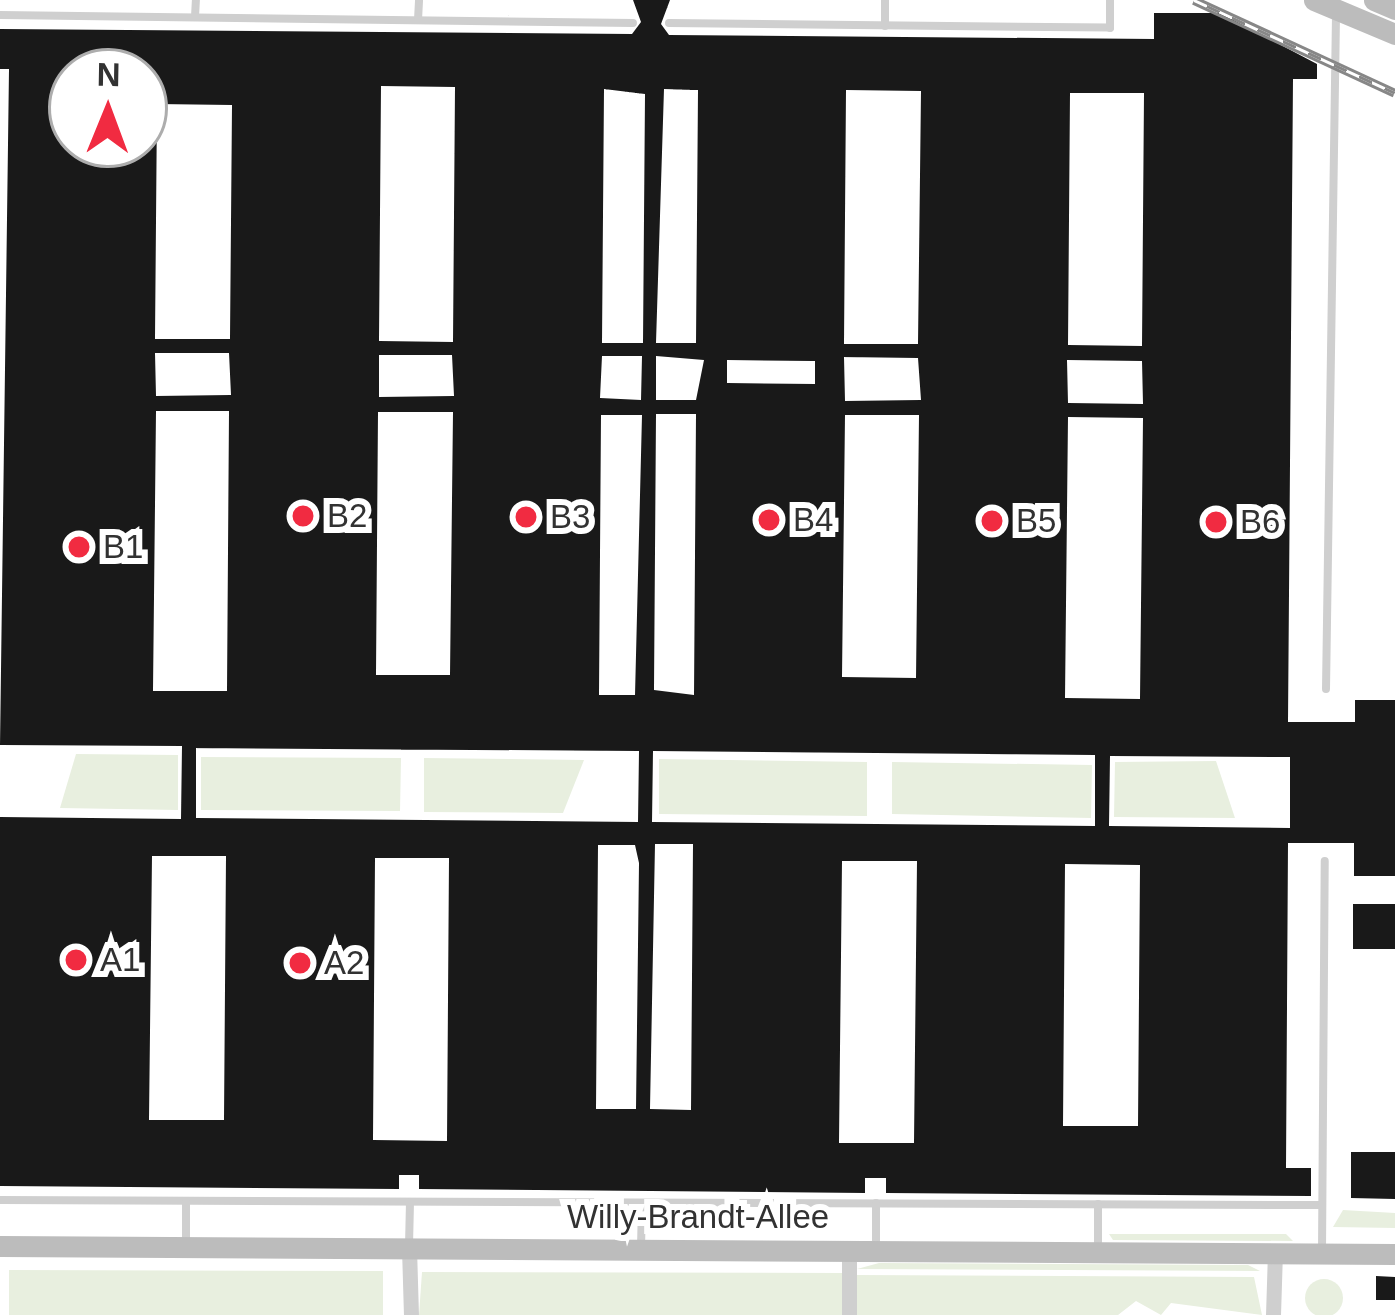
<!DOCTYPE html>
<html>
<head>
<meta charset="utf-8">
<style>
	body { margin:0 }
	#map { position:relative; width:1395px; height:1315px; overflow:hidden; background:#fff; font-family:Arial,sans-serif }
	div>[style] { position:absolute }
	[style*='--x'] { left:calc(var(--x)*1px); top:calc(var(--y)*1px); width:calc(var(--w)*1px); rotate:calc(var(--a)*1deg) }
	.green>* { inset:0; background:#e8efdf }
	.round { border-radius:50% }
	.building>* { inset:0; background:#191919 }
	.service>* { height:8px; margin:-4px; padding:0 4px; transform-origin:4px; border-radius:4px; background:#cfcfcf }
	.minor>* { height:15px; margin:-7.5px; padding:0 7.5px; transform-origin:7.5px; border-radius:7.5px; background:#cfcfcf }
	.secondary>* { height:21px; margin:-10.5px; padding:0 10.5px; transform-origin:10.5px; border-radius:10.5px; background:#bcbcbc }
	.rail>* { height:9px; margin-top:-4.5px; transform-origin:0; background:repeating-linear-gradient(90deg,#fff 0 14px,#878787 0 28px); box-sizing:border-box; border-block:3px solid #878787 }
	.dots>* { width:33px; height:33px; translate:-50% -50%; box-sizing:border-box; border:6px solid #fff; border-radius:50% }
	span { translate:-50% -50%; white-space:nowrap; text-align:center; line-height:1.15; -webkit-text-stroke:12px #fff; paint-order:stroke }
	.poi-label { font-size:33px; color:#323232 }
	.left { translate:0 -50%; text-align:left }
	.street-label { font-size:33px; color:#323232 }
	.north { position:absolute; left:48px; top:48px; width:120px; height:120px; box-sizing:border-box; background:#fff; border:3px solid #adadad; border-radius:50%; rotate:1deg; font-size:33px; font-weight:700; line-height:48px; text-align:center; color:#323232 }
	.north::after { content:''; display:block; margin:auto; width:42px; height:54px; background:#f12b41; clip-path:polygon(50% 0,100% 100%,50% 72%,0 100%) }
</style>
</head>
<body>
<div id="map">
	<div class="green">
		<i style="clip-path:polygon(76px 754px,178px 755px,178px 810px,60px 808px)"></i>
		<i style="clip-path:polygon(201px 757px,401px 758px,400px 811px,201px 810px)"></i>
		<i style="clip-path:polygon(424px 758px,584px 760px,563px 813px,424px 812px)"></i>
		<i style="clip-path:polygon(659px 759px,867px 762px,867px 816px,659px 814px)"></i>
		<i style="clip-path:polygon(1216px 761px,1235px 818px,1114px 817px,1115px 762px)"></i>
		<i style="clip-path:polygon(892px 762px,1092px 765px,1091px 818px,892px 814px)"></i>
		<i style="clip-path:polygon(1343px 1210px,1395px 1213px,1395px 1228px,1333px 1227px)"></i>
		<i style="clip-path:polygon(1109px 1234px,1286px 1234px,1293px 1241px,1113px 1240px)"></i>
		<i style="clip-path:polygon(879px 1263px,1248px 1265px,1260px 1271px,857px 1269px)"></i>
		<i style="clip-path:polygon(9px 1270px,383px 1271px,383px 1315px,9px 1315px)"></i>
		<i style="clip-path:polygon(422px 1272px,842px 1273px,842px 1315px,419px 1315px)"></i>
		<i style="clip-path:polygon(855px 1275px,1254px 1277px,1262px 1315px,1171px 1303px,1161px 1315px,1136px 1301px,1118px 1315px,855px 1315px)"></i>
		<i class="round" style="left:1305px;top:1279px;width:38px;height:38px"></i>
	</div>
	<div class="building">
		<i style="clip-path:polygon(evenodd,633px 0,670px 0,661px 24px,669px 35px,1154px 39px,1154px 13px,1220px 13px,1317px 64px,1317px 79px,1293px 79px,1288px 722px,1355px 722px,1355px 700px,1395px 700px,1395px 876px,1354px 876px,1354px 843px,1288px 843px,1286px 1168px,1311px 1168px,1311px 1196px,886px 1193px,886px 1178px,865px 1178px,865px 1193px,419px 1189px,419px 1175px,399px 1175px,399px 1189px,0 1186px,0 817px,181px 819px,182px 746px,0 745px,9px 69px,0 69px,0 29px,632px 34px,641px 22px,633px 0,72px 72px,144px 72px,144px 144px,72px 144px,72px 72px,633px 0,381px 86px,455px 87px,453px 342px,379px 341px,381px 86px,633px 0,604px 89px,645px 94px,643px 343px,602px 343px,604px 89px,633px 0,664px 89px,698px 90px,696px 343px,656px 343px,664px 89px,633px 0,846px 90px,921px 91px,918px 344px,844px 344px,846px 90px,633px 0,1070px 93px,1144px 93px,1142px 346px,1068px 345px,1070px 93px,633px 0,157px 104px,232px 105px,230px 339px,155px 339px,157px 104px,633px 0,155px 353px,229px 353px,231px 395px,156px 396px,155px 353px,633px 0,379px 355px,452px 355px,454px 396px,379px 397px,379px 355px,633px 0,602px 356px,642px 356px,641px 400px,600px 398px,602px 356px,633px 0,656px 356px,704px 360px,696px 400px,656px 400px,656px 356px,633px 0,844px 357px,918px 358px,921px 400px,845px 401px,844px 357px,633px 0,727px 360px,815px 361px,815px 384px,727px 383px,727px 360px,633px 0,1067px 360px,1142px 361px,1143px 404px,1068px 403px,1067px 360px,633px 0,156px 411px,229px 411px,227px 691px,153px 691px,156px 411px,633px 0,378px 412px,453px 412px,450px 675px,376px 675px,378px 412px,633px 0,656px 414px,696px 414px,694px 695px,654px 690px,656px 414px,633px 0,601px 415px,642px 415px,635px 695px,599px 695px,601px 415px,633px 0,845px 415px,919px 415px,916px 678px,842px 677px,845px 415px,633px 0,1068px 417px,1143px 418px,1140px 699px,1065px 698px,1068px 417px,633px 0,196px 748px,639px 751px,638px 822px,196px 818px,196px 748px,633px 0,653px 751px,1095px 755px,1095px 826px,652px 822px,653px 751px,633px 0,1110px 756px,1290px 757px,1290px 828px,1109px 826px,1110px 756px,633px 0,655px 844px,693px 844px,691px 1110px,650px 1109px,655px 844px,633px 0,598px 845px,635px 845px,639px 863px,636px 1109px,596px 1109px,598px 845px,633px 0,152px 856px,226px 856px,224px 1120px,149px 1120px,152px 856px,633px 0,375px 858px,449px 858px,447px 1141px,373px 1140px,375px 858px,633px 0,842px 861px,917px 861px,914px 1143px,839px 1143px,842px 861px,633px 0,1065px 864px,1140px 865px,1138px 1126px,1063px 1126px,1065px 864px)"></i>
		<i style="clip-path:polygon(1353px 904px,1395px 904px,1395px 949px,1353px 949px)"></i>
		<i style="clip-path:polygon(1351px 1152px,1395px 1152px,1395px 1199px,1351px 1198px)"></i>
		<i style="clip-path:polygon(1376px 1276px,1395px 1277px,1395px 1300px,1376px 1300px)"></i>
	</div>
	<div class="service">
		<i style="--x:0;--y:15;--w:633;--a:0.72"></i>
		<i style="--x:195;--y:17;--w:17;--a:-87"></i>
		<i style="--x:418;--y:20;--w:20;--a:-87"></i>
		<i style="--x:669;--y:23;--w:441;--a:0.6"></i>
		<i style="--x:1110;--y:28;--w:28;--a:-90"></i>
		<i style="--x:885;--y:26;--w:26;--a:-90"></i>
		<i style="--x:1326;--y:689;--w:676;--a:-89.15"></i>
		<i style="--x:0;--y:1200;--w:1322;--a:0.22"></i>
		<i style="--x:876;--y:1203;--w:46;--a:90"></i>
		<i style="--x:186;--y:1245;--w:44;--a:-90"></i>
		<i style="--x:409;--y:1246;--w:44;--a:-88.7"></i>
		<i style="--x:641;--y:1248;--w:45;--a:-88.7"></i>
		<i style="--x:1098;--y:1251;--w:47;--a:-90"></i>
		<i style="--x:1322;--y:1252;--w:391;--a:-89.6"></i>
	</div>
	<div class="minor">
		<i style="--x:409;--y:1248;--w:67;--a:88.3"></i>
		<i style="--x:849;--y:1315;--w:64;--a:-90"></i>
		<i style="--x:1273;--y:1315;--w:62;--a:-88.2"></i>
	</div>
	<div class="secondary">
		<i style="--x:1314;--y:0;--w:88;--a:22.8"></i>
		<i style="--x:1374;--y:0;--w:23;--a:23"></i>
		<i style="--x:0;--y:1246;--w:1395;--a:0.33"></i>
	</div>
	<div class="rail">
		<i style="--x:1194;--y:0;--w:221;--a:24.8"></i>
	</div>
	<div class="dots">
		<i style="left:303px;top:516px;background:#f12b41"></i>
		<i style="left:526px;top:517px;background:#f12b41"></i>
		<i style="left:769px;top:520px;background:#f12b41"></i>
		<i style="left:992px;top:521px;background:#f12b41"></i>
		<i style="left:1216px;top:522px;background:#f12b41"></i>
		<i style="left:79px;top:547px;background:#f12b41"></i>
		<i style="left:76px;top:960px;background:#f12b41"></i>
		<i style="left:300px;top:963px;background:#f12b41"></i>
	</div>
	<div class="poi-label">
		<span class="left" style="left:327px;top:516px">B2</span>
		<span class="left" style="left:550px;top:517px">B3</span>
		<span class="left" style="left:793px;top:520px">B4</span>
		<span class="left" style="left:1016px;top:521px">B5</span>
		<span class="left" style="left:1240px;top:522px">B6</span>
		<span class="left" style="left:103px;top:547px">B1</span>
		<span class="left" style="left:100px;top:960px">A1</span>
		<span class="left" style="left:324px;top:963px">A2</span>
	</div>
	<div class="street-label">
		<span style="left:698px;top:1217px">Willy-Brandt-Allee</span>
	</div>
	<div class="north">N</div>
</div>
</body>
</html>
